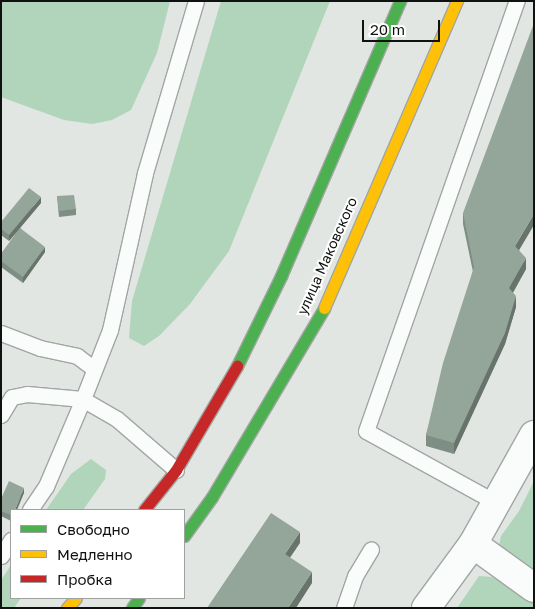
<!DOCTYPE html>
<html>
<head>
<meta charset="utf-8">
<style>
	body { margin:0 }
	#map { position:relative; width:535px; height:609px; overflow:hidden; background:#e1e6e2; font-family:"Golos Text",sans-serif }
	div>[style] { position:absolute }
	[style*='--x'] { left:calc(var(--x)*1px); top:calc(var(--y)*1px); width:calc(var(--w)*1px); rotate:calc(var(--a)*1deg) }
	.green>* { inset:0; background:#b1d5ba }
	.roads { filter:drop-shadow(1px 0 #a2a6a3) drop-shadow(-1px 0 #a2a6a3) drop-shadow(0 1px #a2a6a3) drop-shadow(0 -1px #a2a6a3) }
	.lane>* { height:15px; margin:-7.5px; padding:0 7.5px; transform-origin:7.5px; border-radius:7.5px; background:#fafbfb }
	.street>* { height:28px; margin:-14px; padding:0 14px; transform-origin:14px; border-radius:14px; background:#fafbfb }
	.fast>* { height:11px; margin:-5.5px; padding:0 5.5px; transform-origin:5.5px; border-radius:5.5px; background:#4caf50 }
	.slow>* { height:11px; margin:-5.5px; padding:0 5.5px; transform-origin:5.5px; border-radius:5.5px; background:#ffc107 }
	.jam>* { height:11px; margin:-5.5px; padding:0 5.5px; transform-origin:5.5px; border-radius:5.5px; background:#c62828 }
	.wall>* { inset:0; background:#7f8e84 }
	.shaded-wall>* { inset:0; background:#68746b }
	.building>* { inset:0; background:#94a599 }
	span { translate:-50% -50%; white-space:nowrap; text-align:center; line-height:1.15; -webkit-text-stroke:4px #fff; paint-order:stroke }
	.street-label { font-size:14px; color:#0f1210 }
	.frame { position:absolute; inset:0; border:2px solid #0f1210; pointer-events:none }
	.legend { position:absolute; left:10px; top:509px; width:175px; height:90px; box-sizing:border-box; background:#fff; border:1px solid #9fa09f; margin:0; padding:6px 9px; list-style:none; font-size:15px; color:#0f1210 }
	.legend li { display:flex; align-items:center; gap:10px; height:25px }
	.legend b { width:25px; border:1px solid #9fa09f }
	.scale { position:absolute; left:362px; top:20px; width:78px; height:22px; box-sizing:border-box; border:2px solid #0f1210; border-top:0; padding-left:6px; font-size:15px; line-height:18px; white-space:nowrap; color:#0f1210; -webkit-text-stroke:4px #fff; paint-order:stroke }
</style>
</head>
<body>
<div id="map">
	<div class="green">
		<i style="clip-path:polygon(1px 1px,170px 1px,157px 53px,131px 110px,112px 120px,92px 124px,64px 120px,1px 97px)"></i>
		<i style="clip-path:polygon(221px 1px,330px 1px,229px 251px,190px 304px,159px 336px,144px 346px,129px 338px,132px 301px)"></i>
		<i style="clip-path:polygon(91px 459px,106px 470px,105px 479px,83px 510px,46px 510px,71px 474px)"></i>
		<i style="clip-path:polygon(534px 481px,534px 578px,499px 546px,501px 536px,519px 511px)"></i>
		<i style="clip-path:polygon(11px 565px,11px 598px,21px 598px,14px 608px,1px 608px,1px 580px)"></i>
		<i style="clip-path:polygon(479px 576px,492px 577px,515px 590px,533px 601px,534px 608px,457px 608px)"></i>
	</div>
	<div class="roads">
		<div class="lane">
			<i style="--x:1;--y:333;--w:42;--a:21"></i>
			<i style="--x:40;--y:348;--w:38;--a:12"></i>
			<i style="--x:77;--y:356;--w:20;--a:37"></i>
			<i style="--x:1;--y:415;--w:21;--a:-59"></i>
			<i style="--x:12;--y:397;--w:15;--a:-11"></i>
			<i style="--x:27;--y:394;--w:56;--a:5.1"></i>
			<i style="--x:83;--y:399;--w:95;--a:113"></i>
			<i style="--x:46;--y:486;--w:29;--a:124"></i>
			<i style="--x:176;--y:470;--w:78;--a:-139.2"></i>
			<i style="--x:117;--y:419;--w:39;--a:-150"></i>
			<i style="--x:83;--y:399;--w:74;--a:-68.6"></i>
			<i style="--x:110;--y:330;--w:161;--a:-77.4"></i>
			<i style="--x:145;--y:173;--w:179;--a:-73.5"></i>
			<i style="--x:497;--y:503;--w:149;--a:-151.2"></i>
			<i style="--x:366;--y:431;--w:456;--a:-70.7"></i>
			<i style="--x:1;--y:556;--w:19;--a:-58"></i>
			<i style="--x:344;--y:608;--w:34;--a:-71"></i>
			<i style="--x:355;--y:576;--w:31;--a:-59"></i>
		</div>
		<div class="street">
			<i style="--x:473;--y:544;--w:75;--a:35.8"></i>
			<i style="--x:426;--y:608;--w:79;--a:-53.7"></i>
			<i style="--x:473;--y:544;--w:125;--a:-60.8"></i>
		</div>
		<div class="fast">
			<i style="--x:237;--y:366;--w:100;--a:-63.9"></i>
			<i style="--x:281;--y:276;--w:300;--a:-66.6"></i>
			<i style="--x:184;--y:536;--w:48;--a:-54.3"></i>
			<i style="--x:212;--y:497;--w:220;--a:-59.3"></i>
			<i style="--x:132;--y:608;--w:12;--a:-55"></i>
		</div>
		<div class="slow">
			<i style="--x:324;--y:308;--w:335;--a:-66.6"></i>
			<i style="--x:67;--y:608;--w:13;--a:-48"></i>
		</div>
		<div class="jam">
			<i style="--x:144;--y:510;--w:51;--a:-51.3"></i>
			<i style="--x:176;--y:470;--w:121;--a:-59.6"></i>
		</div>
	</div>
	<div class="wall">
		<i style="clip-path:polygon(57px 196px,76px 209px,76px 215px,59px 217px)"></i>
		<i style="clip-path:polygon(41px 203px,20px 228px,45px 252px,23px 283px,1px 267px,1px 254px,18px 231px,9px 241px,1px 235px,1px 222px)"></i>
		<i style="clip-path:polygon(463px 213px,519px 250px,526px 269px,513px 293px,516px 307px,505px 344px,454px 454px,426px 446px,426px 435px,473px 272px,463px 224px)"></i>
		<i style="clip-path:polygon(24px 493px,11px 510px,11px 521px,1px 516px,1px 499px)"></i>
	</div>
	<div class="shaded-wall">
		<i style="clip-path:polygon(41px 197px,41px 203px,9px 241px,9px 235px)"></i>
		<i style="clip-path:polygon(534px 214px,534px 225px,515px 257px,515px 246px)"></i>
		<i style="clip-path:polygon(45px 247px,45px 252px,23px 283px,23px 277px)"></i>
		<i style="clip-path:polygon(526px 258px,526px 269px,509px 299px,509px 288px)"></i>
		<i style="clip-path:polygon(516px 296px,516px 307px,505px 344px,454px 454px,454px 443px)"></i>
		<i style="clip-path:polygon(24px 488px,24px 493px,17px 510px,15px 510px)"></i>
		<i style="clip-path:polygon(300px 532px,300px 543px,285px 565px,285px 554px)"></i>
		<i style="clip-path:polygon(312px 572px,312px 583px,296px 608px,288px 608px)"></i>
	</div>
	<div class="building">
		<i style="clip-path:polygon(534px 23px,534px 214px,515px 246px,526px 258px,509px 288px,516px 296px,505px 333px,454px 443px,426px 435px,443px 363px,474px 267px,463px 213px)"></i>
		<i style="clip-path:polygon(29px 188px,41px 197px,9px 235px,1px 229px,1px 222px)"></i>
		<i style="clip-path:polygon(74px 195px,76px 209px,59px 211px,57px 196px)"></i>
		<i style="clip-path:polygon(20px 228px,45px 247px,23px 277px,1px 261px,1px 254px)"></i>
		<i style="clip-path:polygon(9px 481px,24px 488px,15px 510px,11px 510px,11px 515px,1px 511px,1px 499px)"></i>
		<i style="clip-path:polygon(271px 513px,300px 532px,285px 554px,312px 572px,288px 608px,207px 608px)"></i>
	</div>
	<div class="street-label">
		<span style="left:327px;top:256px;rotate:-66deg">улица Маковского</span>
	</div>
	<div class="frame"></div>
	<ul class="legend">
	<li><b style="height:6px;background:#4caf50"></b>Свободно</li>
	<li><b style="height:6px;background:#ffc107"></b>Медленно</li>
	<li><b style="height:6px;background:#c62828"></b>Пробка</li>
	</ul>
	<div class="scale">20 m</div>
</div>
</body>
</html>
